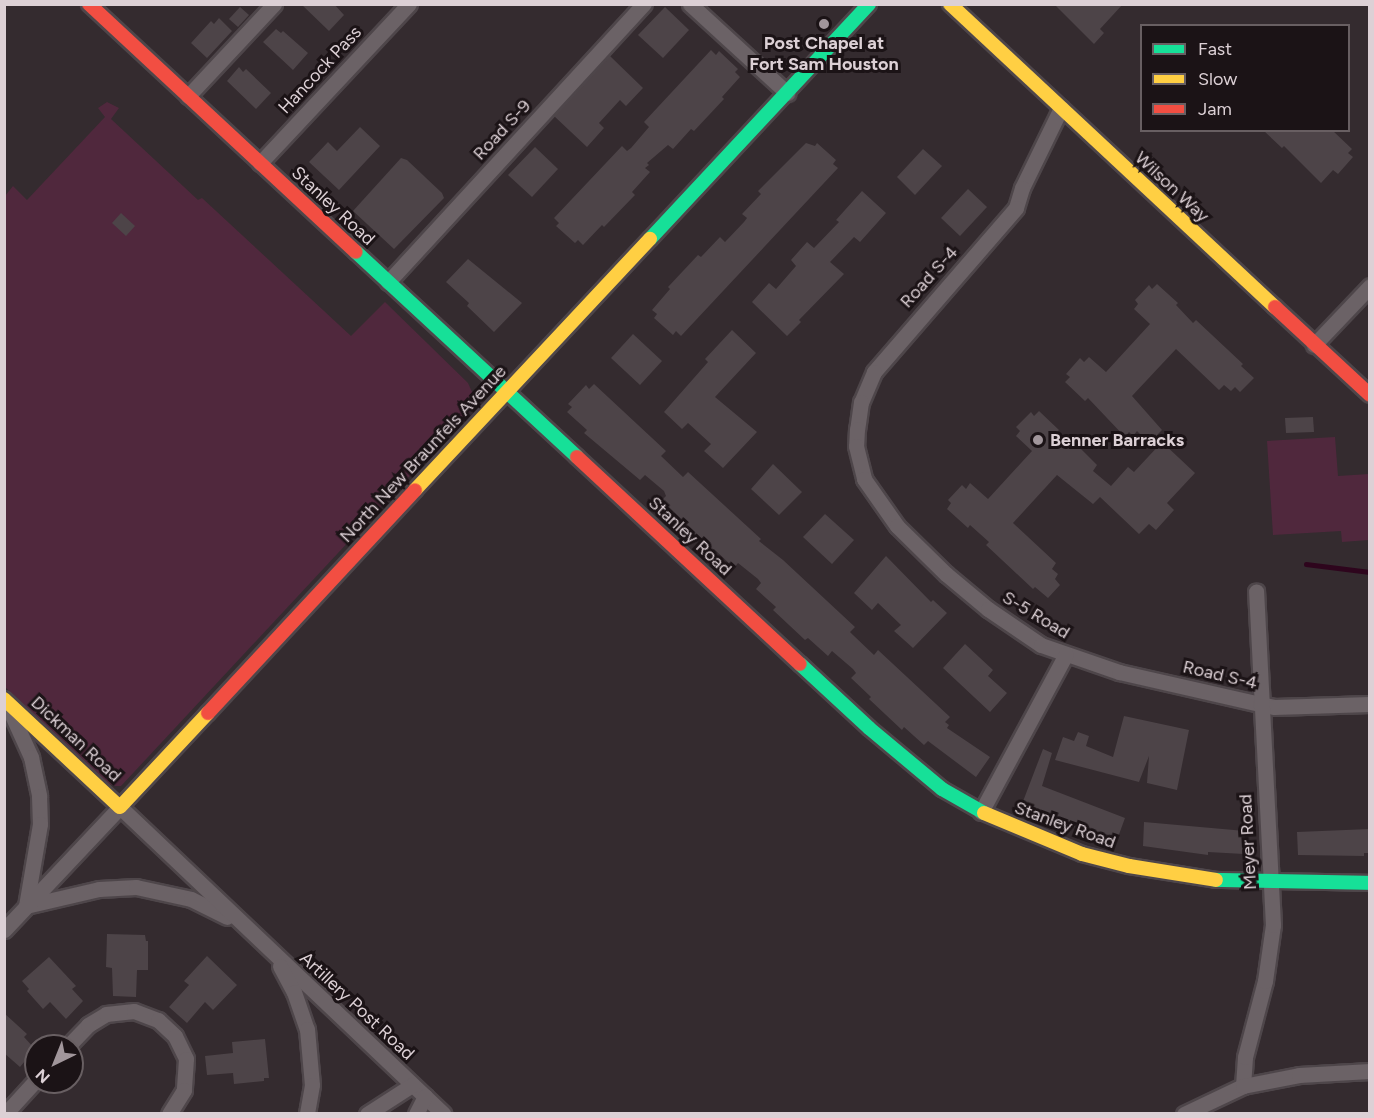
<!DOCTYPE html>
<html>
<head>
<meta charset="utf-8">
<style>
	body { margin:0 }
	#map { position:relative; width:1374px; height:1118px; overflow:hidden; background:#342b2f; font-family:Figtree,sans-serif }
	div>[style] { position:absolute }
	[style*='--x'] { left:calc(var(--x)*1px); top:calc(var(--y)*1px); width:calc(var(--w)*1px); rotate:calc(var(--a)*1deg) }
	.green>* { inset:0; background:#50283d }
	.stream>* { height:4.5px; margin:-2.25px; padding:0 2.25px; transform-origin:2.25px; border-radius:2.25px; background:#2e051d }
	.building>* { inset:0; background:#4d4448 }
	.roads { filter:drop-shadow(2px 0 #4e464a) drop-shadow(-2px 0 #4e464a) drop-shadow(0 2px #4e464a) drop-shadow(0 -2px #4e464a) }
	.street>* { height:15px; margin:-7.5px; padding:0 7.5px; transform-origin:7.5px; border-radius:7.5px; background:#6b6266 }
	.fast>* { height:14px; margin:-7px; padding:0 7px; transform-origin:7px; border-radius:7px; background:#16e098 }
	.slow>* { height:14px; margin:-7px; padding:0 7px; transform-origin:7px; border-radius:7px; background:#ffcf43 }
	.jam>* { height:14px; margin:-7px; padding:0 7px; transform-origin:7px; border-radius:7px; background:#f24e42 }
	.dots>* { width:16px; height:16px; translate:-50% -50%; box-sizing:border-box; border:3px solid #1b1316; border-radius:50% }
	span { translate:-50% -50%; white-space:nowrap; text-align:center; line-height:1.15; -webkit-text-stroke:6px #1b1316; paint-order:stroke }
	.poi-label { font-size:18px; color:#dcd0d5; font-weight:700 }
	.left { translate:0 -50%; text-align:left }
	.street-label { font-size:18px; color:#dcd0d5 }
	.frame { position:absolute; inset:0; border:6px solid #dcd0d5; pointer-events:none }
	.legend { position:absolute; left:1140px; top:24px; width:210px; height:108px; box-sizing:border-box; background:#1b1316; border:2px solid #685f62; margin:0; padding:8px 10px; list-style:none; font-size:18px; color:#dcd0d5 }
	.legend li { display:flex; align-items:center; gap:12px; height:30px }
	.legend b { width:30px; border:2px solid #685f62 }
	.north { position:absolute; left:24px; top:1034px; width:60px; height:60px; box-sizing:border-box; background:#1b1316; border:2px solid #685f62; border-radius:50%; rotate:223deg; font-size:16px; font-weight:700; line-height:24px; text-align:center; color:#dcd0d5 }
	.north::after { content:''; display:block; margin:auto; width:21px; height:27px; background:#a1969b; clip-path:polygon(50% 0,100% 100%,50% 72%,0 100%) }
</style>
</head>
<body>
<div id="map">
	<div class="green">
		<i style="clip-path:polygon(107px 102px,119px 108px,111px 119px,198px 200px,202px 198px,351px 336px,385px 302px,468px 383px,476px 401px,473px 408px,121px 786px,115px 786px,107px 783px,5px 687px,5px 196px,13px 186px,27px 200px,105px 117px,98px 108px)"></i>
		<i style="clip-path:polygon(1335px 437px,1338px 476px,1369px 474px,1369px 540px,1342px 542px,1341px 531px,1273px 535px,1267px 441px)"></i>
	</div>
	<div class="stream">
		<i style="--x:1306;--y:564;--w:64;--a:7.1"></i>
	</div>
	<div class="building">
		<i style="clip-path:polygon(301px 4px,334px 4px,344px 15px,329px 31px)"></i>
		<i style="clip-path:polygon(1054px 4px,1123px 4px,1100px 29px,1104px 33px,1094px 44px)"></i>
		<i style="clip-path:polygon(240px 7px,249px 15px,238px 27px,229px 19px)"></i>
		<i style="clip-path:polygon(665px 7px,689px 30px,663px 58px,638px 35px)"></i>
		<i style="clip-path:polygon(219px 18px,232px 31px,207px 58px,191px 43px,211px 21px,214px 24px)"></i>
		<i style="clip-path:polygon(276px 29px,281px 33px,283px 31px,308px 53px,293px 70px,263px 42px)"></i>
		<i style="clip-path:polygon(711px 50px,716px 55px,719px 51px,738px 69px,735px 72px,740px 77px,722px 97px,724px 99px,694px 131px,691px 129px,673px 149px,668px 145px,647px 163px,649px 165px,645px 168px,650px 172px,632px 192px,635px 195px,604px 227px,602px 225px,583px 245px,578px 240px,575px 243px,556px 226px,559px 223px,554px 218px,622px 146px,627px 151px,631px 148px,649px 127px,644px 122px)"></i>
		<i style="clip-path:polygon(610px 56px,643px 88px,626px 106px,620px 100px,599px 123px,604px 128px,587px 147px,554px 116px)"></i>
		<i style="clip-path:polygon(239px 67px,243px 72px,246px 69px,271px 93px,256px 109px,227px 81px)"></i>
		<i style="clip-path:polygon(360px 127px,380px 146px,339px 190px,309px 162px,328px 142px,337px 151px)"></i>
		<i style="clip-path:polygon(1263px 130px,1332px 130px,1352px 149px,1348px 153px,1353px 157px,1338px 174px,1333px 170px,1321px 183px,1284px 146px,1282px 148px)"></i>
		<i style="clip-path:polygon(806px 143px,815px 146px,817px 143px,836px 160px,833px 164px,838px 168px,681px 336px,676px 331px,673px 335px,654px 318px,657px 314px,652px 310px,670px 289px,668px 287px,698px 255px,701px 257px,720px 237px,725px 242px,744px 222px,747px 218px,742px 214px,761px 194px,758px 191px)"></i>
		<i style="clip-path:polygon(535px 147px,558px 169px,532px 197px,508px 175px)"></i>
		<i style="clip-path:polygon(923px 149px,942px 166px,915px 195px,897px 177px)"></i>
		<i style="clip-path:polygon(401px 158px,407px 160px,442px 193px,444px 198px,394px 249px,353px 211px)"></i>
		<i style="clip-path:polygon(968px 189px,987px 207px,960px 236px,941px 218px)"></i>
		<i style="clip-path:polygon(862px 191px,886px 213px,860px 242px,854px 237px,830px 262px,844px 274px,799px 320px,801px 322px,787px 336px,752px 302px,769px 283px,776px 289px,796px 266px,791px 260px,807px 242px,814px 248px,839px 222px,836px 220px)"></i>
		<i style="clip-path:polygon(121px 213px,135px 226px,126px 236px,112px 223px)"></i>
		<i style="clip-path:polygon(468px 259px,522px 303px,494px 332px,467px 306px,469px 303px,446px 282px)"></i>
		<i style="clip-path:polygon(1157px 284px,1178px 303px,1176px 305px,1193px 323px,1196px 320px,1243px 364px,1241px 366px,1254px 378px,1240px 392px,1235px 387px,1231px 391px,1224px 385px,1219px 390px,1176px 349px,1132px 396px,1162px 430px,1149px 443px,1137px 431px,1133px 436px,1129px 432px,1125px 437px,1088px 398px,1085px 401px,1065px 382px,1070px 377px,1066px 374px,1080px 358px,1084px 362px,1089px 357px,1106px 372px,1150px 324px,1134px 309px,1138px 304px,1135px 300px,1149px 285px,1152px 289px)"></i>
		<i style="clip-path:polygon(732px 330px,756px 353px,715px 397px,757px 432px,723px 468px,704px 451px,711px 444px,688px 423px,682px 429px,664px 412px,708px 362px,705px 359px)"></i>
		<i style="clip-path:polygon(633px 334px,662px 361px,640px 385px,611px 358px)"></i>
		<i style="clip-path:polygon(594px 384px,666px 451px,661px 456px,683px 477px,688px 472px,761px 539px,759px 541px,783px 560px,855px 627px,850px 632px,853px 635px,874px 655px,878px 650px,950px 717px,945px 722px,949px 725px,947px 728px,990px 757px,976px 777px,928px 741px,924px 745px,904px 727px,902px 730px,869px 699px,871px 697px,851px 678px,856px 673px,853px 669px,832px 651px,828px 656px,808px 638px,805px 640px,773px 610px,776px 607px,756px 589px,761px 583px,758px 579px,738px 563px,734px 568px,714px 549px,711px 552px,679px 522px,681px 519px,662px 500px,666px 496px,664px 491px,645px 475px,640px 480px,584px 433px,587px 430px,567px 412px,572px 407px,568px 404px,586px 385px,589px 389px)"></i>
		<i style="clip-path:polygon(1039px 411px,1059px 430px,1057px 432px,1075px 449px,1078px 446px,1097px 465px,1093px 471px,1111px 486px,1128px 467px,1134px 472px,1162px 442px,1195px 473px,1167px 503px,1174px 510px,1156px 530px,1149px 524px,1139px 534px,1100px 497px,1093px 504px,1057px 475px,1013px 523px,1056px 563px,1052px 569px,1058px 574px,1055px 579px,1060px 585px,1048px 598px,1035px 587px,1033px 589px,986px 545px,989px 542px,970px 525px,968px 528px,947px 509px,951px 503px,948px 500px,962px 485px,966px 489px,970px 483px,988px 499px,1032px 451px,1016px 436px,1020px 431px,1016px 427px,1031px 412px,1034px 416px)"></i>
		<i style="clip-path:polygon(1313px 417px,1314px 432px,1286px 433px,1285px 418px)"></i>
		<i style="clip-path:polygon(773px 464px,802px 492px,779px 515px,751px 489px)"></i>
		<i style="clip-path:polygon(825px 514px,854px 540px,832px 564px,803px 537px)"></i>
		<i style="clip-path:polygon(886px 556px,931px 602px,933px 600px,947px 613px,913px 648px,894px 631px,901px 625px,878px 603px,872px 610px,854px 593px)"></i>
		<i style="clip-path:polygon(965px 644px,993px 670px,988px 676px,1007px 693px,990px 712px,943px 668px)"></i>
		<i style="clip-path:polygon(1124px 716px,1189px 730px,1177px 790px,1147px 783px,1149px 756px,1139px 782px,1055px 760px,1063px 737px,1074px 741px,1078px 732px,1089px 736px,1086px 746px,1113px 757px)"></i>
		<i style="clip-path:polygon(1043px 749px,1052px 753px,1042px 786px,1125px 818px,1117px 840px,1084px 829px,1083px 831px,1022px 804px)"></i>
		<i style="clip-path:polygon(1144px 822px,1245px 831px,1244px 854px,1208px 852px,1208px 855px,1143px 846px)"></i>
		<i style="clip-path:polygon(1370px 829px,1370px 853px,1364px 853px,1364px 856px,1298px 855px,1297px 832px)"></i>
		<i style="clip-path:polygon(107px 934px,145px 935px,146px 941px,148px 941px,148px 970px,137px 970px,136px 997px,113px 996px,112px 968px,106px 967px)"></i>
		<i style="clip-path:polygon(207px 956px,237px 985px,213px 1010px,205px 1002px,187px 1023px,169px 1007px,189px 985px,184px 981px)"></i>
		<i style="clip-path:polygon(49px 957px,76px 986px,72px 989px,83px 1001px,66px 1019px,50px 1002px,43px 1009px,27px 991px,29px 989px,22px 981px)"></i>
		<i style="clip-path:polygon(4px 1013px,27px 1034px,24px 1037px,35px 1049px,20px 1067px,4px 1053px)"></i>
		<i style="clip-path:polygon(265px 1039px,269px 1078px,264px 1078px,264px 1081px,234px 1084px,233px 1073px,207px 1075px,205px 1056px,233px 1053px,232px 1042px)"></i>
	</div>
	<div class="roads">
		<div class="street">
			<i style="--x:690;--y:4;--w:132;--a:42.5"></i>
			<i style="--x:188;--y:96;--w:126;--a:-46.9"></i>
			<i style="--x:1061;--y:108;--w:89;--a:116"></i>
			<i style="--x:1022;--y:188;--w:21;--a:107"></i>
			<i style="--x:1016;--y:208;--w:217;--a:130.9"></i>
			<i style="--x:874;--y:372;--w:33;--a:113"></i>
			<i style="--x:861;--y:402;--w:27;--a:98"></i>
			<i style="--x:857;--y:429;--w:17;--a:93"></i>
			<i style="--x:856;--y:446;--w:34;--a:76"></i>
			<i style="--x:864;--y:479;--w:57;--a:54.9"></i>
			<i style="--x:897;--y:526;--w:69;--a:44.4"></i>
			<i style="--x:946;--y:574;--w:55;--a:39.8"></i>
			<i style="--x:988;--y:609;--w:64;--a:34.2"></i>
			<i style="--x:1041;--y:645;--w:83;--a:19.1"></i>
			<i style="--x:1119;--y:672;--w:145;--a:12.8"></i>
			<i style="--x:1260;--y:704;--w:14;--a:12"></i>
			<i style="--x:1274;--y:707;--w:96;--a:-1.8"></i>
			<i style="--x:260;--y:163;--w:218;--a:-46.9"></i>
			<i style="--x:388;--y:282;--w:378;--a:-47.4"></i>
			<i style="--x:1314;--y:345;--w:81;--a:-46.5"></i>
			<i style="--x:10;--y:711;--w:51;--a:65.5"></i>
			<i style="--x:31;--y:757;--w:40;--a:78"></i>
			<i style="--x:39;--y:796;--w:28;--a:88"></i>
			<i style="--x:40;--y:824;--w:83;--a:99.7"></i>
			<i style="--x:26;--y:906;--w:75;--a:-13.1"></i>
			<i style="--x:99;--y:889;--w:37;--a:-3"></i>
			<i style="--x:136;--y:887;--w:56;--a:12.3"></i>
			<i style="--x:191;--y:899;--w:40;--a:26.6"></i>
			<i style="--x:981;--y:812;--w:179;--a:-61.7"></i>
			<i style="--x:4;--y:930;--w:169;--a:-46.7"></i>
			<i style="--x:120;--y:807;--w:446;--a:43.5"></i>
			<i style="--x:280;--y:966;--w:30;--a:62"></i>
			<i style="--x:294;--y:992;--w:39;--a:71"></i>
			<i style="--x:307;--y:1029;--w:56;--a:84.9"></i>
			<i style="--x:312;--y:1085;--w:29;--a:100"></i>
			<i style="--x:68;--y:1046;--w:29;--a:-46"></i>
			<i style="--x:88;--y:1025;--w:21;--a:-31"></i>
			<i style="--x:106;--y:1014;--w:28;--a:-6"></i>
			<i style="--x:134;--y:1011;--w:26;--a:21"></i>
			<i style="--x:158;--y:1020;--w:23;--a:43"></i>
			<i style="--x:175;--y:1036;--w:25;--a:64"></i>
			<i style="--x:186;--y:1059;--w:31;--a:94"></i>
			<i style="--x:184;--y:1090;--w:28;--a:122"></i>
			<i style="--x:1243;--y:1086;--w:29;--a:-86"></i>
			<i style="--x:1245;--y:1057;--w:79;--a:-75.3"></i>
			<i style="--x:1265;--y:981;--w:57;--a:-81.9"></i>
			<i style="--x:1273;--y:925;--w:334;--a:-92.9"></i>
			<i style="--x:5;--y:1114;--w:46;--a:-47.6"></i>
			<i style="--x:367;--y:1114;--w:54;--a:-32.8"></i>
			<i style="--x:416;--y:1114;--w:20;--a:-63"></i>
			<i style="--x:1184;--y:1114;--w:65;--a:-25.4"></i>
			<i style="--x:1243;--y:1086;--w:57;--a:-11.1"></i>
			<i style="--x:1299;--y:1075;--w:71;--a:-3.2"></i>
		</div>
		<div class="fast">
			<i style="--x:650;--y:239;--w:321;--a:-47"></i>
			<i style="--x:356;--y:252;--w:301;--a:42.8"></i>
			<i style="--x:800;--y:664;--w:94;--a:42.8"></i>
			<i style="--x:869;--y:728;--w:95;--a:39.9"></i>
			<i style="--x:942;--y:789;--w:48;--a:29.7"></i>
			<i style="--x:1216;--y:880;--w:154;--a:1.1"></i>
		</div>
		<div class="slow">
			<i style="--x:950;--y:4;--w:444;--a:43"></i>
			<i style="--x:415;--y:490;--w:344;--a:-46.9"></i>
			<i style="--x:4;--y:699;--w:158;--a:43"></i>
			<i style="--x:120;--y:807;--w:129;--a:-46.9"></i>
			<i style="--x:984;--y:813;--w:106;--a:22.7"></i>
			<i style="--x:1082;--y:854;--w:49;--a:14.3"></i>
			<i style="--x:1129;--y:866;--w:88;--a:9.1"></i>
		</div>
		<div class="jam">
			<i style="--x:89;--y:4;--w:364;--a:42.9"></i>
			<i style="--x:1275;--y:307;--w:129;--a:42.8"></i>
			<i style="--x:577;--y:457;--w:304;--a:42.9"></i>
			<i style="--x:208;--y:713;--w:304;--a:-47.1"></i>
		</div>
	</div>
	<div class="dots">
		<i style="left:824px;top:24px;background:#a1969b"></i>
		<i style="left:1038px;top:440px;background:#a1969b"></i>
	</div>
	<div class="poi-label">
		<span style="left:824px;top:54px">Post Chapel at<br>Fort Sam Houston</span>
		<span class="left" style="left:1050px;top:440px">Benner Barracks</span>
	</div>
	<div class="street-label">
		<span style="left:320px;top:70px;rotate:-47deg">Hancock Pass</span>
		<span style="left:502px;top:130px;rotate:-47deg">Road S-9</span>
		<span style="left:1172px;top:187px;rotate:43deg">Wilson Way</span>
		<span style="left:333px;top:206px;rotate:43deg">Stanley Road</span>
		<span style="left:929px;top:277px;rotate:-48deg">Road S-4</span>
		<span style="left:423px;top:454px;rotate:-47deg">North New Braunfels Avenue</span>
		<span style="left:690px;top:536px;rotate:43deg">Stanley Road</span>
		<span style="left:1036px;top:615px;rotate:31deg">S-5 Road</span>
		<span style="left:1220px;top:675px;rotate:13deg">Road S-4</span>
		<span style="left:76px;top:739px;rotate:43deg">Dickman Road</span>
		<span style="left:1065px;top:825px;rotate:20deg">Stanley Road</span>
		<span style="left:1248px;top:842px;rotate:-93deg">Meyer Road</span>
		<span style="left:357px;top:1006px;rotate:43deg">Artillery Post Road</span>
	</div>
	<div class="frame"></div>
	<ul class="legend">
	<li><b style="height:8px;background:#16e098"></b>Fast</li>
	<li><b style="height:8px;background:#ffcf43"></b>Slow</li>
	<li><b style="height:8px;background:#f24e42"></b>Jam</li>
	</ul>
	<div class="north">N</div>
</div>
</body>
</html>
